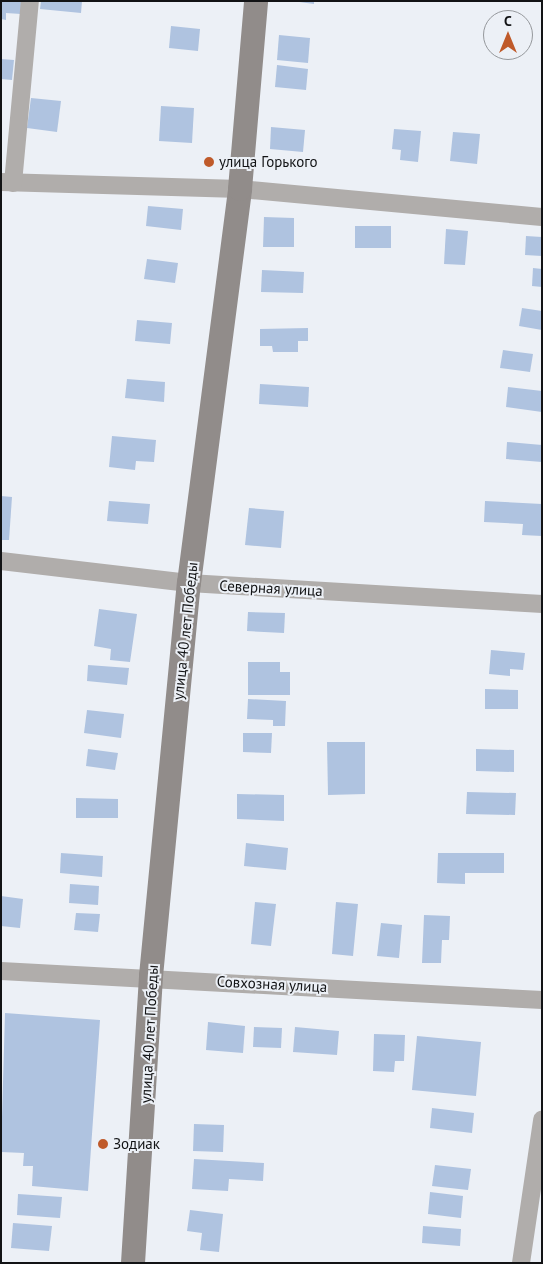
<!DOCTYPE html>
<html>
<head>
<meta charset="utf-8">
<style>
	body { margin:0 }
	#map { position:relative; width:543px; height:1264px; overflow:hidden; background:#ecf0f6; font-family:"PT Sans",sans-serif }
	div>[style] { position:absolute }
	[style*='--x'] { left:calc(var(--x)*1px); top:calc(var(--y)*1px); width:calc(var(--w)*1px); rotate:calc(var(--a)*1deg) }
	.building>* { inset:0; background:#afc3e0 }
	.street>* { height:18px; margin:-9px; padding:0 9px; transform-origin:9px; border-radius:9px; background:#b0adab }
	.secondary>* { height:24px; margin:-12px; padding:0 12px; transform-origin:12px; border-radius:12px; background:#918c8a }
	.dots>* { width:14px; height:14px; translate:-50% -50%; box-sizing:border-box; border:2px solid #ecf0f6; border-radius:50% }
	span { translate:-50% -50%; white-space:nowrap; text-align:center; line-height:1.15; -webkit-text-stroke:4px #ecf0f6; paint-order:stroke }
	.poi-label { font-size:15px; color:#121315 }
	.left { translate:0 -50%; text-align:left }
	.street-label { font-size:15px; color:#121315 }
	.frame { position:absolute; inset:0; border:2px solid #121315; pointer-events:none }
	.north { position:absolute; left:483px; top:10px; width:50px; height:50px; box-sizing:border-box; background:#ecf0f6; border:1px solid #95989c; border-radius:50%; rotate:0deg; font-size:14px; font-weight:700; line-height:20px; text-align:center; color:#121315 }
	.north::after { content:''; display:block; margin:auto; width:18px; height:22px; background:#bf5a2a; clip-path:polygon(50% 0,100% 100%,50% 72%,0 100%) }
</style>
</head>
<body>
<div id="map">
	<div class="building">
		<i style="clip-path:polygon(1px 1px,22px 1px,21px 14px,6px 13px,6px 20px,1px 19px)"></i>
		<i style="clip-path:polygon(41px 1px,82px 1px,81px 13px,40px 9px)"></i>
		<i style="clip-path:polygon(292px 1px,314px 1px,314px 4px)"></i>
		<i style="clip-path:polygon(171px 26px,200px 29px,198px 51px,169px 48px)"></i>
		<i style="clip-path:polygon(279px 35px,310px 38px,308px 63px,277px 60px)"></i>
		<i style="clip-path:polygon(1px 59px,14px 60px,12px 80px,1px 79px)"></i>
		<i style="clip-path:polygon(277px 65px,308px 69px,306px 90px,275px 87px)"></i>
		<i style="clip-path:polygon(31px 98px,61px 101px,57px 132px,27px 128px)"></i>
		<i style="clip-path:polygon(161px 106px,194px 108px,192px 143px,159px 141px)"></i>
		<i style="clip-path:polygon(271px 127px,305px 130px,303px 152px,270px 149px)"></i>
		<i style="clip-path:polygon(394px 129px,421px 131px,418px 162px,400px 160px,401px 150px,392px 149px)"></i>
		<i style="clip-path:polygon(453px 132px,480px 134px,477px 164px,450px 161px)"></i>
		<i style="clip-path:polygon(148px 206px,183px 209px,181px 230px,146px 226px)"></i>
		<i style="clip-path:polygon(264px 217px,294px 218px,294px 247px,263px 247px)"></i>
		<i style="clip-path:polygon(355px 226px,391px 226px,391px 248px,355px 248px)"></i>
		<i style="clip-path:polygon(446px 229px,468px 231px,465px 265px,444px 264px)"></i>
		<i style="clip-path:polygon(526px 236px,542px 237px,542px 256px,525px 255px)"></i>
		<i style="clip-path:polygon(147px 259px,178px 263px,175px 283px,144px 279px)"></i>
		<i style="clip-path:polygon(533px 268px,542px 269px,542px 287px,532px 286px)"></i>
		<i style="clip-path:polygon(262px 270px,304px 272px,303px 293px,261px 292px)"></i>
		<i style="clip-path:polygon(522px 308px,542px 311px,542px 330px,519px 326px)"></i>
		<i style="clip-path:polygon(137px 320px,172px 323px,170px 344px,135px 341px)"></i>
		<i style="clip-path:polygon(308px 328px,308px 341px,298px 341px,298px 352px,273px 352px,272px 346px,260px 346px,260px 329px)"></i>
		<i style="clip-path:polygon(503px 350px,533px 354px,530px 372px,500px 368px)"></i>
		<i style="clip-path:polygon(127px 379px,165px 382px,164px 402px,125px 398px)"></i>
		<i style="clip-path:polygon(260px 384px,309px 387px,308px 407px,259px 404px)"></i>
		<i style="clip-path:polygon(508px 387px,542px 391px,542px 412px,506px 407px)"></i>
		<i style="clip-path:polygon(112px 436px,156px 440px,154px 462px,136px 461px,135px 470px,109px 467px)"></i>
		<i style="clip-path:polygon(507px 442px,542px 445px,542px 462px,506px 459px)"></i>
		<i style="clip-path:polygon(1px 496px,12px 497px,9px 540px,1px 540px)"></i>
		<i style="clip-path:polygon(109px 501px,150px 504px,148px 524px,107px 521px)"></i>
		<i style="clip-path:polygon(485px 501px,542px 504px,542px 536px,522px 535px,523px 524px,484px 522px)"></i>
		<i style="clip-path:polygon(249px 508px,284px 511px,281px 548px,245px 545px)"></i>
		<i style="clip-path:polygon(99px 609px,137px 614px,130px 662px,110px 660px,111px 649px,94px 646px)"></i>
		<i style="clip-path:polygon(248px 612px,285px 613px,284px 633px,247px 631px)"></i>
		<i style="clip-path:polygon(491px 650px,525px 653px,523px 670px,510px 669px,510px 676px,489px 674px)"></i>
		<i style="clip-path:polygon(248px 662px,280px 662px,280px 672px,290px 672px,290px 695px,248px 695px)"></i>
		<i style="clip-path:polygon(88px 665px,129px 668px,127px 685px,87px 681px)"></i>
		<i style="clip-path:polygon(485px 689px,518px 690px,518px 709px,485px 709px)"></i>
		<i style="clip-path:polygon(248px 699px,286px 701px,285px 726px,273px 726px,273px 720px,247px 719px)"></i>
		<i style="clip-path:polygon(87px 710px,124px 714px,121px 738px,84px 733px)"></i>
		<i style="clip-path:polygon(243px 733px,272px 733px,271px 753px,243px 752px)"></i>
		<i style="clip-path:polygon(327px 742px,365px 742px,365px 794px,328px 795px)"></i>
		<i style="clip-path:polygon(88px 749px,118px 753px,115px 770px,86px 766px)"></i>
		<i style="clip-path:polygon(476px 749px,514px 750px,514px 772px,476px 771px)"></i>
		<i style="clip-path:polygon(467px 792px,516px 793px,515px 815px,466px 814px)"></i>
		<i style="clip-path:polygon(237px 794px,284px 795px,284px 821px,237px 819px)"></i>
		<i style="clip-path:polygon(76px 798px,118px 799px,118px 818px,76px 818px)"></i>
		<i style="clip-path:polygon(246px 843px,288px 848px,286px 870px,244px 866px)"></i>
		<i style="clip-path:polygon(61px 853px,103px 856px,102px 877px,60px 873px)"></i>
		<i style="clip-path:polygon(438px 853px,504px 853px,504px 873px,465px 873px,465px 884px,437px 883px)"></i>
		<i style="clip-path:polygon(70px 884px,99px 886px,98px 905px,69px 903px)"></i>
		<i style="clip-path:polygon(1px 896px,23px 899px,20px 928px,1px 926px)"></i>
		<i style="clip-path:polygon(255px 902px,276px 904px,271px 946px,251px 944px)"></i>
		<i style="clip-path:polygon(336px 902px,358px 904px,353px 956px,332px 954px)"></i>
		<i style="clip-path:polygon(76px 913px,100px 914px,98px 932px,74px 930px)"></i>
		<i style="clip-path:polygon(424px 915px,450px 916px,449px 940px,442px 940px,441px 963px,422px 963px)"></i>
		<i style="clip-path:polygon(381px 923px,402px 925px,399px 958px,377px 956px)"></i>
		<i style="clip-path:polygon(5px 1013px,100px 1020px,88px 1191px,32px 1186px,33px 1166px,23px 1166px,24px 1153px,1px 1152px)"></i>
		<i style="clip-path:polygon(208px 1022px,245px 1026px,243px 1053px,206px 1050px)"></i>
		<i style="clip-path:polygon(254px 1027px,282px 1028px,281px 1048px,253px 1047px)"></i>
		<i style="clip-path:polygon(295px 1027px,339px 1031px,337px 1055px,293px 1052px)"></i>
		<i style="clip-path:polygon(374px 1034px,405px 1035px,404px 1061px,395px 1061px,394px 1072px,373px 1071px)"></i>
		<i style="clip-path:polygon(417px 1036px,481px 1042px,476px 1096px,412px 1090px)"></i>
		<i style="clip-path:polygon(432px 1108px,474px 1113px,472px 1133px,430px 1128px)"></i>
		<i style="clip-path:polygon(194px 1124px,224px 1125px,223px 1152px,193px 1151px)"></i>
		<i style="clip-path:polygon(194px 1159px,264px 1163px,263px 1181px,229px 1179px,228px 1191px,192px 1189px)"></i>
		<i style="clip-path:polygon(435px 1165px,471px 1169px,468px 1190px,432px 1186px)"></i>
		<i style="clip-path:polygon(430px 1192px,463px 1196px,461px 1218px,428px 1214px)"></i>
		<i style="clip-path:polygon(18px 1194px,62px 1197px,60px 1218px,17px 1215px)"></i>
		<i style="clip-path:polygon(190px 1210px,223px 1214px,219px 1252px,200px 1250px,202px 1233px,187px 1231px)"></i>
		<i style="clip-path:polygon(13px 1223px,52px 1226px,49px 1251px,11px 1248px)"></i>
		<i style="clip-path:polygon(423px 1226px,461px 1229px,460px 1246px,422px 1243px)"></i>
	</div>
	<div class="street">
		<i style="--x:1;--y:182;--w:239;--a:1.7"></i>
		<i style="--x:240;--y:189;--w:303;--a:5.3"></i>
		<i style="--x:13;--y:183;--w:183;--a:-84.7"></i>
		<i style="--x:1;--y:561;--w:189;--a:6.7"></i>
		<i style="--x:189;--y:583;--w:354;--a:3.4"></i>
		<i style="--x:1;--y:971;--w:542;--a:3.07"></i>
		<i style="--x:521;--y:1263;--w:145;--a:-81.6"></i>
	</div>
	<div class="secondary">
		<i style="--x:133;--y:1263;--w:288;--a:-86.4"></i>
		<i style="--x:151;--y:976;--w:395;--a:-84.5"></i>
		<i style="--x:189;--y:583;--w:397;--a:-82.6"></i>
		<i style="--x:240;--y:189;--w:189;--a:-85.1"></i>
	</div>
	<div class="dots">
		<i style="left:209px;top:162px;background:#bf5a2a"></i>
		<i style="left:103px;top:1144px;background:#bf5a2a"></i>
	</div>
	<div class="poi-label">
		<span class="left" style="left:219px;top:162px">улица Горького</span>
		<span class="left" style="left:113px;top:1144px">Зодиак</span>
	</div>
	<div class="street-label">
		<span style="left:271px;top:588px;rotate:3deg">Северная улица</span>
		<span style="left:185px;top:631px;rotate:-84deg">улица 40 лет Победы</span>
		<span style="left:272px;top:984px;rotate:3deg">Совхозная улица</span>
		<span style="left:149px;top:1034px;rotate:-87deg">улица 40 лет Победы</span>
	</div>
	<div class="frame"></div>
	<div class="north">С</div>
</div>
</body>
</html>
